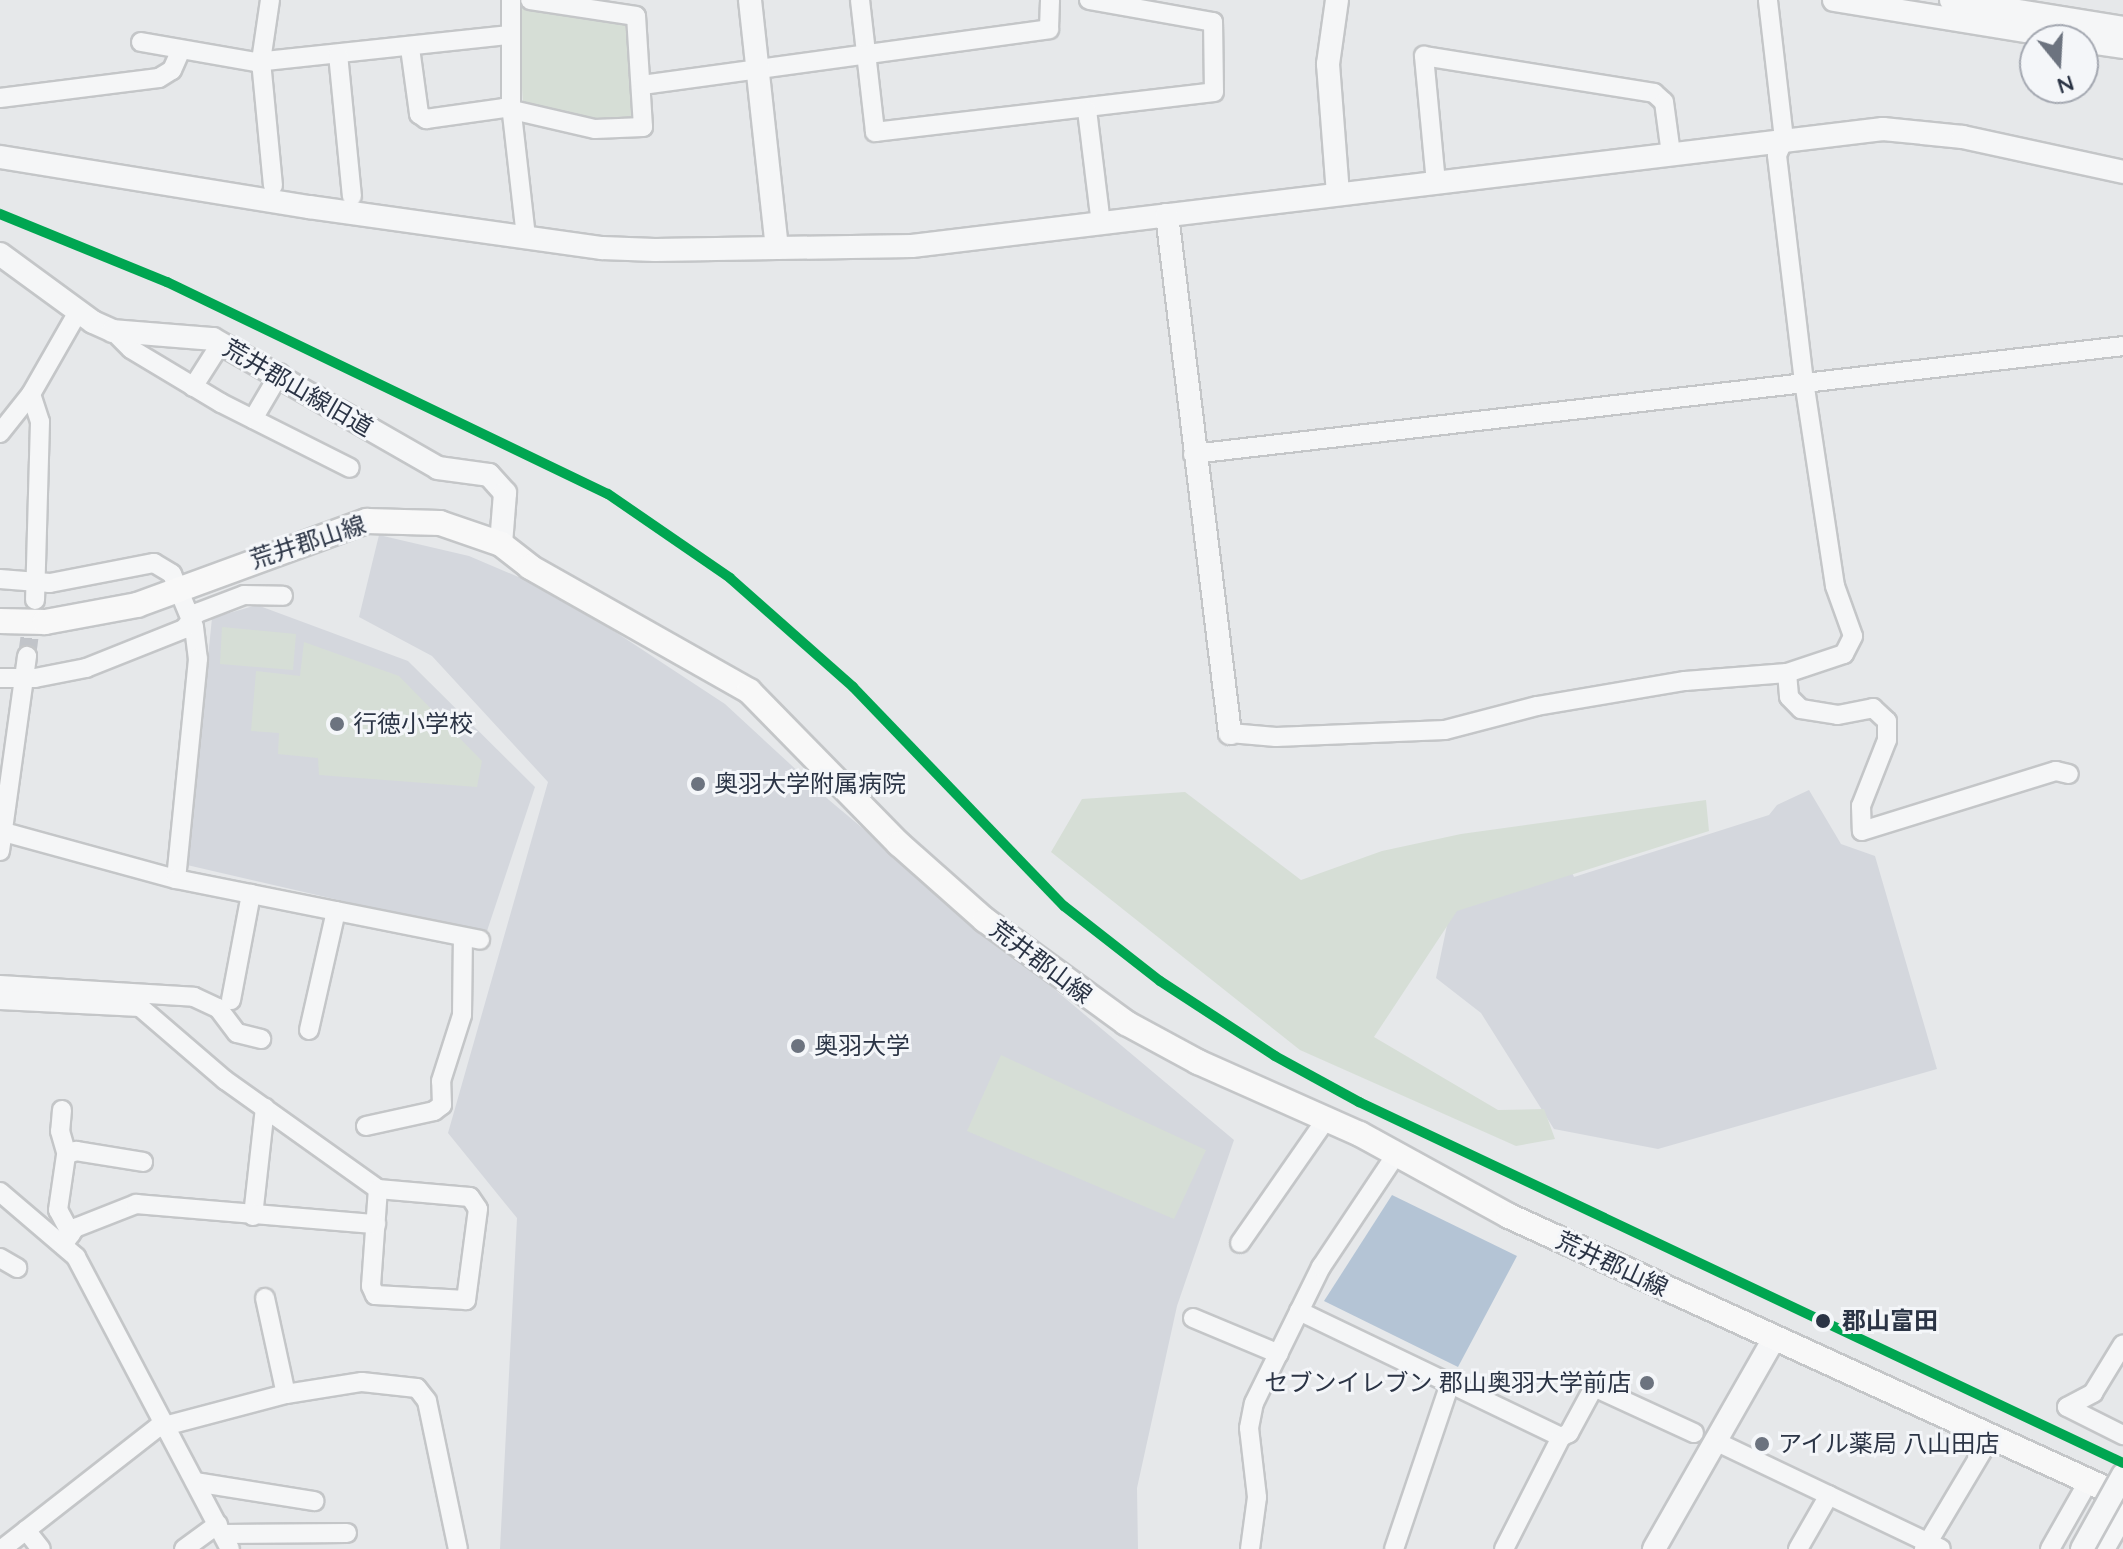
<!DOCTYPE html>
<html>
<head>
<meta charset="utf-8">
<style>
	body { margin:0 }
	#map { position:relative; width:2123px; height:1549px; overflow:hidden; background:#e6e8ea; font-family:Quicksand,"Noto Sans JP",sans-serif }
	div>[style] { position:absolute }
	[style*='--x'] { left:calc(var(--x)*1px); top:calc(var(--y)*1px); width:calc(var(--w)*1px); rotate:calc(var(--a)*1deg) }
	.built>* { inset:0; background:#d4d7dd }
	.green>* { inset:0; background:#d6ded6 }
	.water>* { inset:0; background:#b4c4d5 }
	.minor-tunnel>* { height:18px; margin-top:-9px; transform-origin:0; background:repeating-linear-gradient(90deg,#c1c4c9 0 18px,transparent 0 27px) }
	.roads { filter:drop-shadow(2px 0 #c4c6c8) drop-shadow(-2px 0 #c4c6c8) drop-shadow(0 2px #c4c6c8) drop-shadow(0 -2px #c4c6c8) }
	.minor>* { height:18px; margin:-9px; padding:0 9px; transform-origin:9px; border-radius:9px; background:#f5f6f7 }
	.tertiary>* { height:22px; margin:-11px; padding:0 11px; transform-origin:11px; border-radius:11px; background:#f5f6f7 }
	.secondary>* { height:24px; margin:-12px; padding:0 12px; transform-origin:12px; border-radius:12px; background:#f8f8f8 }
	.bridges { filter:drop-shadow(2px 0 #c4c6c8) drop-shadow(-2px 0 #c4c6c8) drop-shadow(0 2px #c4c6c8) drop-shadow(0 -2px #c4c6c8) }
	.tertiary-bridge>* { height:22px; margin:-11px; padding:0 11px; transform-origin:11px; border-radius:11px; background:#f5f6f7 }
	.rail-1>* { height:10px; margin:-5px; padding:0 5px; transform-origin:5px; border-radius:5px; background:#00a651 }
	.dots>* { width:22px; height:22px; translate:-50% -50%; box-sizing:border-box; border:4px solid #f4f6f9; border-radius:50% }
	span { translate:-50% -50%; white-space:nowrap; text-align:center; line-height:1.15; -webkit-text-stroke:6px #f4f6f9; paint-order:stroke }
	.street-label { font-size:24px; color:#2b3445 }
	.poi-label { font-size:24px; color:#2b3445 }
	.left { translate:0 -50%; text-align:left }
	.right { translate:-100% -50%; text-align:right }
	.stop-label { font-size:24px; color:#2b3445; font-weight:700 }
	.north { position:absolute; left:2019px; top:24px; width:80px; height:80px; box-sizing:border-box; background:#f4f6f9; border:2px solid #a4a8b1; border-radius:50%; rotate:162deg; font-size:22px; font-weight:700; line-height:32px; text-align:center; color:#2b3445 }
	.north::after { content:''; display:block; margin:auto; width:28px; height:36px; background:#6c737f; clip-path:polygon(50% 0,100% 100%,50% 72%,0 100%) }
</style>
</head>
<body>
<div id="map">
	<div class="built">
		<i style="clip-path:polygon(379px 535px,469px 556px,556px 593px,725px 704px,829px 800px,1234px 1140px,1177px 1306px,1137px 1488px,1138px 1549px,500px 1549px,517px 1218px,448px 1133px,548px 782px,432px 656px,359px 617px)"></i>
		<i style="clip-path:polygon(257px 605px,408px 661px,535px 787px,486px 934px,187px 865px,212px 618px)"></i>
		<i style="clip-path:polygon(1809px 790px,1841px 844px,1875px 856px,1937px 1069px,1658px 1149px,1554px 1129px,1481px 1013px,1436px 978px,1451px 906px,1570px 868px,1574px 877px,1769px 815px,1777px 805px)"></i>
	</div>
	<div class="green">
		<i style="clip-path:polygon(522px 2px,624px 19px,641px 118px,595px 123px,523px 104px,517px 8px)"></i>
		<i style="clip-path:polygon(222px 627px,296px 634px,293px 670px,220px 664px)"></i>
		<i style="clip-path:polygon(304px 642px,399px 676px,482px 761px,477px 787px,319px 775px,318px 758px,278px 754px,279px 733px,251px 731px,256px 671px,300px 676px)"></i>
		<i style="clip-path:polygon(1185px 792px,1301px 880px,1382px 851px,1461px 834px,1706px 800px,1709px 831px,1457px 911px,1374px 1037px,1498px 1110px,1544px 1109px,1555px 1139px,1516px 1146px,1300px 1050px,1051px 852px,1082px 799px)"></i>
		<i style="clip-path:polygon(1001px 1055px,1206px 1150px,1174px 1219px,967px 1131px)"></i>
	</div>
	<div class="water">
		<i style="clip-path:polygon(1392px 1195px,1517px 1256px,1458px 1367px,1324px 1301px)"></i>
	</div>
	<div class="minor-tunnel">
		<i style="--x:27;--y:656;--w:45;--a:-82.4"></i>
	</div>
	<div class="roads">
		<div class="minor">
			<i style="--x:270;--y:0;--w:62;--a:98.4"></i>
			<i style="--x:261;--y:61;--w:125;--a:84.5"></i>
			<i style="--x:511;--y:0;--w:105;--a:90"></i>
			<i style="--x:511;--y:105;--w:133;--a:83.5"></i>
			<i style="--x:860;--y:0;--w:133;--a:83.5"></i>
			<i style="--x:875;--y:132;--w:341;--a:-6.7"></i>
			<i style="--x:1214;--y:92;--w:70;--a:-90.8"></i>
			<i style="--x:1213;--y:22;--w:126;--a:-169.9"></i>
			<i style="--x:141;--y:42;--w:117;--a:9.9"></i>
			<i style="--x:256;--y:62;--w:255;--a:-6.1"></i>
			<i style="--x:410;--y:48;--w:67;--a:82.2"></i>
			<i style="--x:419;--y:114;--w:9;--a:36"></i>
			<i style="--x:426;--y:119;--w:79;--a:-8"></i>
			<i style="--x:504;--y:108;--w:93;--a:13"></i>
			<i style="--x:595;--y:129;--w:48;--a:-2.4"></i>
			<i style="--x:643;--y:127;--w:111;--a:-93.6"></i>
			<i style="--x:636;--y:16;--w:107;--a:-171.4"></i>
			<i style="--x:338;--y:54;--w:143;--a:84.4"></i>
			<i style="--x:642;--y:85;--w:411;--a:-7.8"></i>
			<i style="--x:1049;--y:29;--w:29;--a:-88"></i>
			<i style="--x:0;--y:98;--w:160;--a:-7.2"></i>
			<i style="--x:159;--y:78;--w:15;--a:-32"></i>
			<i style="--x:172;--y:70;--w:22;--a:-66"></i>
			<i style="--x:1087;--y:110;--w:115;--a:83"></i>
			<i style="--x:1436;--y:183;--w:128;--a:-95.4"></i>
			<i style="--x:1424;--y:56;--w:233;--a:9.1"></i>
			<i style="--x:1654;--y:93;--w:13;--a:42"></i>
			<i style="--x:1664;--y:102;--w:52;--a:82.3"></i>
			<i style="--x:113;--y:331;--w:25;--a:45"></i>
			<i style="--x:131;--y:349;--w:105;--a:31"></i>
			<i style="--x:221;--y:403;--w:144;--a:26.7"></i>
			<i style="--x:193;--y:387;--w:52;--a:-57.5"></i>
			<i style="--x:31;--y:394;--w:29;--a:72"></i>
			<i style="--x:40;--y:422;--w:178;--a:91.6"></i>
			<i style="--x:253;--y:419;--w:53;--a:-59.6"></i>
			<i style="--x:0;--y:433;--w:50;--a:-51.5"></i>
			<i style="--x:31;--y:394;--w:95;--a:-60.2"></i>
			<i style="--x:1193;--y:454;--w:936;--a:-6.62"></i>
			<i style="--x:0;--y:579;--w:50;--a:4.6"></i>
			<i style="--x:50;--y:583;--w:106;--a:-10.9"></i>
			<i style="--x:154;--y:563;--w:21;--a:31"></i>
			<i style="--x:172;--y:574;--w:57;--a:67.5"></i>
			<i style="--x:194;--y:627;--w:32;--a:83"></i>
			<i style="--x:198;--y:659;--w:221;--a:95.7"></i>
			<i style="--x:1787;--y:673;--w:24;--a:85"></i>
			<i style="--x:1789;--y:697;--w:17;--a:45"></i>
			<i style="--x:1801;--y:709;--w:37;--a:9"></i>
			<i style="--x:1838;--y:715;--w:36;--a:-11"></i>
			<i style="--x:1873;--y:708;--w:19;--a:43"></i>
			<i style="--x:1887;--y:721;--w:19;--a:90"></i>
			<i style="--x:1887;--y:740;--w:71;--a:111.5"></i>
			<i style="--x:1861;--y:806;--w:25;--a:88"></i>
			<i style="--x:1862;--y:831;--w:203;--a:-17.2"></i>
			<i style="--x:2056;--y:771;--w:13;--a:13"></i>
			<i style="--x:0;--y:678;--w:35;--a:0"></i>
			<i style="--x:35;--y:678;--w:52;--a:-11.1"></i>
			<i style="--x:86;--y:668;--w:105;--a:-21.7"></i>
			<i style="--x:184;--y:629;--w:21;--a:-51"></i>
			<i style="--x:197;--y:613;--w:50;--a:-21"></i>
			<i style="--x:244;--y:595;--w:39;--a:1"></i>
			<i style="--x:1230;--y:733;--w:46;--a:5"></i>
			<i style="--x:1276;--y:737;--w:169;--a:-2.4"></i>
			<i style="--x:1445;--y:730;--w:95;--a:-14.6"></i>
			<i style="--x:1537;--y:706;--w:150;--a:-9.6"></i>
			<i style="--x:1685;--y:681;--w:102;--a:-4.5"></i>
			<i style="--x:1787;--y:673;--w:60;--a:-18.4"></i>
			<i style="--x:1844;--y:654;--w:20;--a:-63"></i>
			<i style="--x:1853;--y:636;--w:53;--a:-109.8"></i>
			<i style="--x:1835;--y:586;--w:206;--a:-98.6"></i>
			<i style="--x:1804;--y:382;--w:229;--a:-96.8"></i>
			<i style="--x:1777;--y:155;--w:17;--a:-66"></i>
			<i style="--x:1784;--y:139;--w:140;--a:-96.6"></i>
			<i style="--x:0;--y:831;--w:182;--a:15.3"></i>
			<i style="--x:176;--y:879;--w:310;--a:11.3"></i>
			<i style="--x:0;--y:851;--w:197;--a:-82.1"></i>
			<i style="--x:0;--y:985;--w:194;--a:3.5"></i>
			<i style="--x:194;--y:997;--w:26;--a:25"></i>
			<i style="--x:218;--y:1008;--w:31;--a:53"></i>
			<i style="--x:237;--y:1033;--w:25;--a:14"></i>
			<i style="--x:0;--y:1000;--w:140;--a:2.9"></i>
			<i style="--x:140;--y:1007;--w:112;--a:40.7"></i>
			<i style="--x:225;--y:1080;--w:188;--a:35.5"></i>
			<i style="--x:378;--y:1189;--w:92;--a:5"></i>
			<i style="--x:470;--y:1197;--w:14;--a:56"></i>
			<i style="--x:478;--y:1209;--w:92;--a:97.5"></i>
			<i style="--x:466;--y:1300;--w:91;--a:-176.9"></i>
			<i style="--x:375;--y:1295;--w:10;--a:-114"></i>
			<i style="--x:371;--y:1286;--w:97;--a:-85.9"></i>
			<i style="--x:231;--y:1000;--w:108;--a:-79.3"></i>
			<i style="--x:309;--y:1030;--w:122;--a:-77.2"></i>
			<i style="--x:62;--y:1110;--w:21;--a:95"></i>
			<i style="--x:60;--y:1131;--w:25;--a:74"></i>
			<i style="--x:366;--y:1126;--w:70;--a:-12.4"></i>
			<i style="--x:434;--y:1111;--w:10;--a:-37"></i>
			<i style="--x:442;--y:1105;--w:24;--a:-92"></i>
			<i style="--x:441;--y:1081;--w:69;--a:-72.3"></i>
			<i style="--x:462;--y:1015;--w:78;--a:-89.3"></i>
			<i style="--x:0;--y:1192;--w:100;--a:40.5"></i>
			<i style="--x:76;--y:1257;--w:330;--a:62.2"></i>
			<i style="--x:253;--y:1216;--w:109;--a:-83.7"></i>
			<i style="--x:71;--y:1234;--w:27;--a:-118"></i>
			<i style="--x:58;--y:1210;--w:56;--a:-81.7"></i>
			<i style="--x:66;--y:1155;--w:11;--a:-22"></i>
			<i style="--x:76;--y:1151;--w:68;--a:9.3"></i>
			<i style="--x:1240;--y:1243;--w:152;--a:-55.2"></i>
			<i style="--x:63;--y:1245;--w:21;--a:-55"></i>
			<i style="--x:75;--y:1228;--w:66;--a:-21.5"></i>
			<i style="--x:136;--y:1204;--w:241;--a:4.8"></i>
			<i style="--x:0;--y:1258;--w:20;--a:30"></i>
			<i style="--x:265;--y:1298;--w:98;--a:77.7"></i>
			<i style="--x:1299;--y:1311;--w:291;--a:25.7"></i>
			<i style="--x:1193;--y:1318;--w:93;--a:22.7"></i>
			<i style="--x:2067;--y:1407;--w:30;--a:-28"></i>
			<i style="--x:2093;--y:1393;--w:57;--a:-58.5"></i>
			<i style="--x:2067;--y:1407;--w:63;--a:26.6"></i>
			<i style="--x:1715;--y:1441;--w:250;--a:25.5"></i>
			<i style="--x:195;--y:1482;--w:121;--a:9.1"></i>
			<i style="--x:26;--y:1530;--w:24;--a:52"></i>
			<i style="--x:223;--y:1534;--w:124;--a:-0.5"></i>
			<i style="--x:2;--y:1549;--w:197;--a:-38"></i>
			<i style="--x:157;--y:1428;--w:133;--a:-14.8"></i>
			<i style="--x:286;--y:1394;--w:77;--a:-9"></i>
			<i style="--x:362;--y:1382;--w:55;--a:6.2"></i>
			<i style="--x:417;--y:1388;--w:16;--a:52"></i>
			<i style="--x:427;--y:1401;--w:151;--a:78.2"></i>
			<i style="--x:184;--y:1549;--w:42;--a:-36.3"></i>
			<i style="--x:1250;--y:1549;--w:52;--a:-82.3"></i>
			<i style="--x:1257;--y:1497;--w:69;--a:-96.6"></i>
			<i style="--x:1249;--y:1428;--w:25;--a:-79"></i>
			<i style="--x:1254;--y:1403;--w:152;--a:-63.8"></i>
			<i style="--x:1321;--y:1267;--w:133;--a:-56.3"></i>
			<i style="--x:1394;--y:1549;--w:174;--a:-71.3"></i>
			<i style="--x:1504;--y:1549;--w:126;--a:-63"></i>
			<i style="--x:1561;--y:1437;--w:9;--a:-27"></i>
			<i style="--x:1569;--y:1433;--w:52;--a:-61.5"></i>
			<i style="--x:1594;--y:1387;--w:110;--a:24.7"></i>
			<i style="--x:1798;--y:1549;--w:62;--a:-60.1"></i>
			<i style="--x:1924;--y:1549;--w:133;--a:-59.2"></i>
			<i style="--x:2050;--y:1549;--w:77;--a:-60.4"></i>
		</div>
		<div class="tertiary">
			<i style="--x:750;--y:0;--w:249;--a:83.8"></i>
			<i style="--x:1337;--y:0;--w:65;--a:98"></i>
			<i style="--x:1328;--y:64;--w:130;--a:85.6"></i>
			<i style="--x:1834;--y:0;--w:249;--a:9.2"></i>
			<i style="--x:1951;--y:0;--w:174;--a:9.2"></i>
			<i style="--x:2083;--y:41;--w:40;--a:8.5"></i>
			<i style="--x:0;--y:157;--w:313;--a:9.2"></i>
			<i style="--x:309;--y:207;--w:296;--a:8"></i>
			<i style="--x:602;--y:248;--w:53;--a:2.2"></i>
			<i style="--x:655;--y:250;--w:257;--a:-0.9"></i>
			<i style="--x:912;--y:246;--w:978;--a:-6.87"></i>
			<i style="--x:1883;--y:129;--w:80;--a:5.7"></i>
			<i style="--x:1963;--y:137;--w:164;--a:12.3"></i>
			<i style="--x:1167;--y:215;--w:522;--a:83.07"></i>
			<i style="--x:0;--y:254;--w:115;--a:36.2"></i>
			<i style="--x:93;--y:322;--w:22;--a:24"></i>
			<i style="--x:113;--y:331;--w:100;--a:4.6"></i>
			<i style="--x:213;--y:339;--w:259;--a:29.8"></i>
			<i style="--x:438;--y:468;--w:51;--a:7.8"></i>
			<i style="--x:489;--y:475;--w:24;--a:48"></i>
			<i style="--x:505;--y:493;--w:51;--a:94.5"></i>
			<i style="--x:1654;--y:1549;--w:244;--a:-60.3"></i>
			<i style="--x:2103;--y:1549;--w:40;--a:-60.3"></i>
		</div>
		<div class="secondary">
			<i style="--x:0;--y:621;--w:45;--a:1.3"></i>
			<i style="--x:45;--y:622;--w:94;--a:-10.5"></i>
			<i style="--x:137;--y:605;--w:245;--a:-20.1"></i>
			<i style="--x:367;--y:521;--w:73;--a:1.6"></i>
			<i style="--x:440;--y:523;--w:65;--a:19"></i>
			<i style="--x:501;--y:544;--w:37;--a:38"></i>
			<i style="--x:530;--y:567;--w:252;--a:29.5"></i>
			<i style="--x:749;--y:691;--w:214;--a:45.6"></i>
			<i style="--x:899;--y:844;--w:115;--a:41.5"></i>
			<i style="--x:985;--y:920;--w:175;--a:36.1"></i>
			<i style="--x:1126;--y:1023;--w:82;--a:28.4"></i>
			<i style="--x:1198;--y:1062;--w:177;--a:24"></i>
			<i style="--x:1360;--y:1134;--w:170;--a:28.8"></i>
			<i style="--x:1509;--y:1216;--w:675;--a:24.59"></i>
		</div>
	</div>
	<div class="bridges">
		<div class="tertiary-bridge">
			<i style="--x:2082;--y:1549;--w:85;--a:-61"></i>
		</div>
	</div>
	<div class="rail-1">
		<i style="--x:0;--y:214;--w:180;--a:22.2"></i>
		<i style="--x:167;--y:282;--w:489;--a:25.7"></i>
		<i style="--x:608;--y:494;--w:148;--a:34.5"></i>
		<i style="--x:730;--y:578;--w:164;--a:41.5"></i>
		<i style="--x:853;--y:687;--w:304;--a:46.1"></i>
		<i style="--x:1064;--y:906;--w:122;--a:38"></i>
		<i style="--x:1160;--y:981;--w:137;--a:33.1"></i>
		<i style="--x:1275;--y:1056;--w:96;--a:28.7"></i>
		<i style="--x:1359;--y:1102;--w:845;--a:25.29"></i>
	</div>
	<div class="dots">
		<i style="left:337px;top:724px;background:#6c737f"></i>
		<i style="left:698px;top:784px;background:#6c737f"></i>
		<i style="left:798px;top:1046px;background:#6c737f"></i>
		<i style="left:1823px;top:1321px;background:#2b3445"></i>
		<i style="left:1647px;top:1383px;background:#6c737f"></i>
		<i style="left:1762px;top:1444px;background:#6c737f"></i>
	</div>
	<div class="street-label">
		<span style="left:298px;top:388px;rotate:30deg">荒井郡山線旧道</span>
		<span style="left:308px;top:542px;rotate:-18deg">荒井郡山線</span>
		<span style="left:1041px;top:962px;rotate:37deg">荒井郡山線</span>
		<span style="left:1612px;top:1264px;rotate:25deg">荒井郡山線</span>
	</div>
	<div class="poi-label">
		<span class="left" style="left:353px;top:724px">行徳小学校</span>
		<span class="left" style="left:714px;top:784px">奥羽大学附属病院</span>
		<span class="left" style="left:814px;top:1046px">奥羽大学</span>
		<span class="right" style="left:1631px;top:1383px">セブンイレブン 郡山奥羽大学前店</span>
		<span class="left" style="left:1778px;top:1444px">アイル薬局 八山田店</span>
	</div>
	<div class="stop-label">
		<span class="left" style="left:1842px;top:1321px">郡山富田</span>
	</div>
	<div class="north">N</div>
</div>
</body>
</html>
